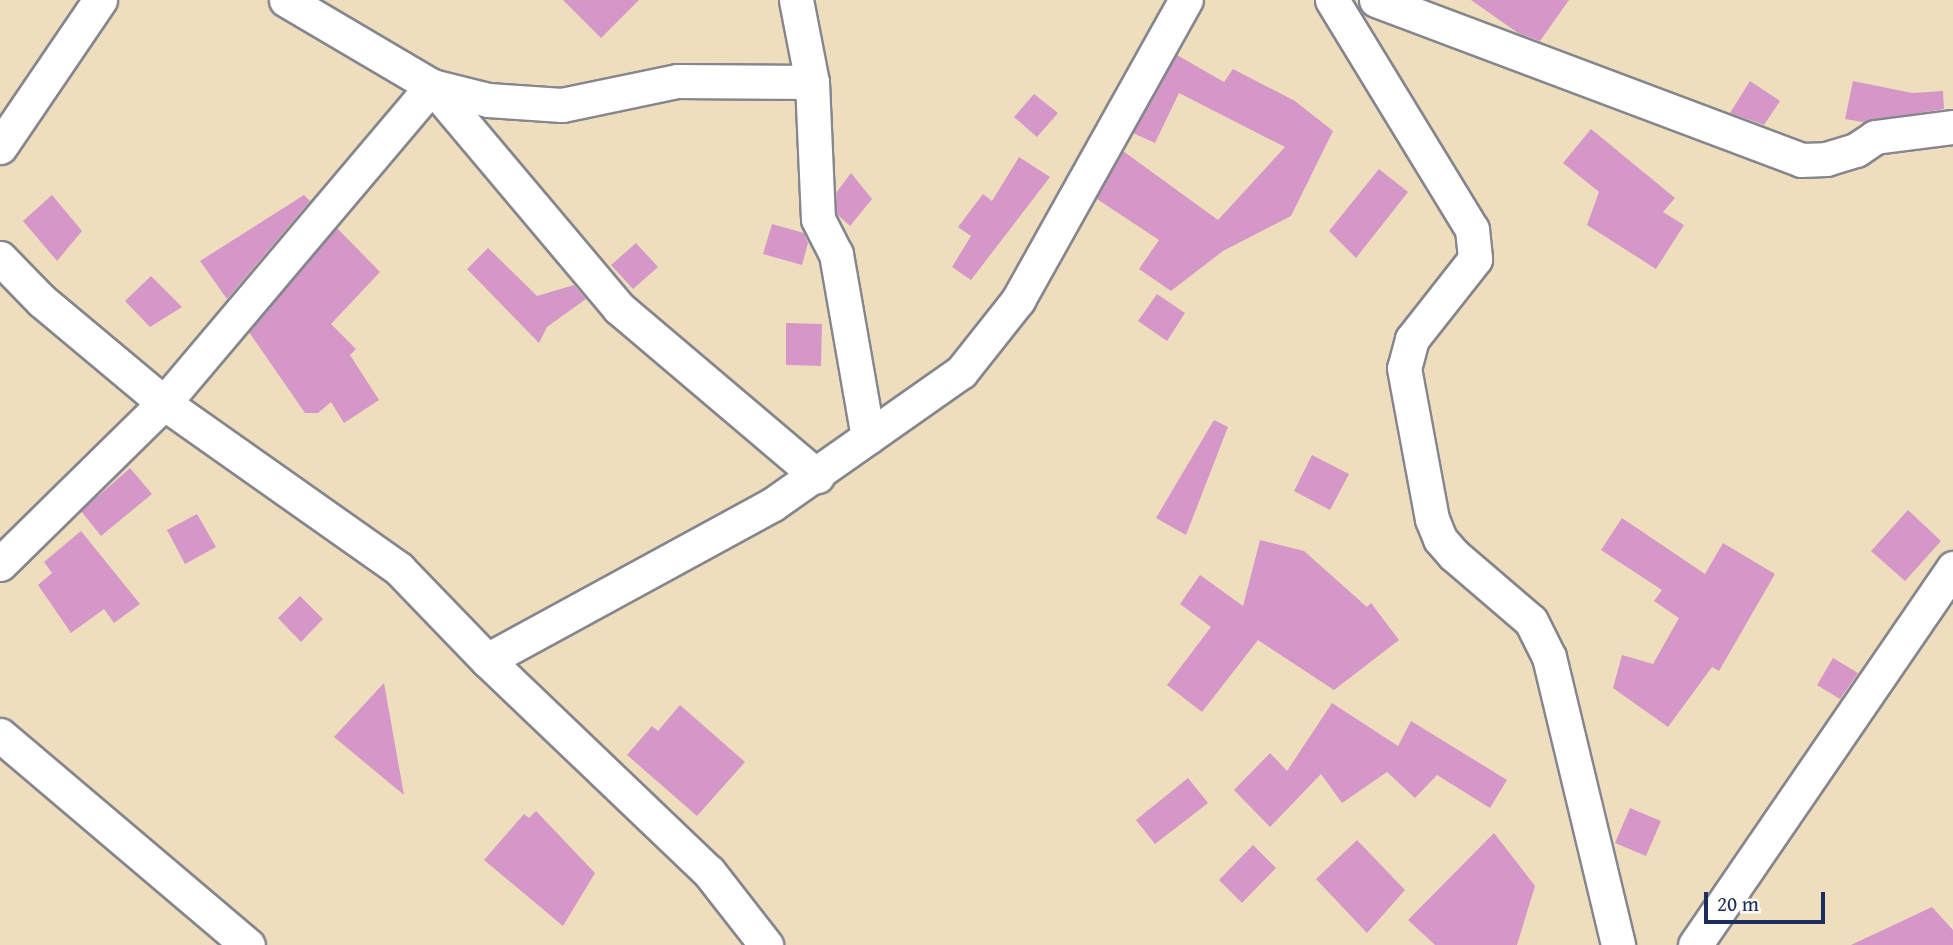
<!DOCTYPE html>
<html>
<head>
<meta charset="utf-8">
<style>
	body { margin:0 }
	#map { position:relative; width:1953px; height:945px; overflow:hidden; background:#efdebd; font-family:"Gentium Book Plus",serif }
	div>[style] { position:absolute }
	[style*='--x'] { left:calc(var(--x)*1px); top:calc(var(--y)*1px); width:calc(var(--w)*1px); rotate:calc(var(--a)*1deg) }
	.building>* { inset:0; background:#d597c8 }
	.roads { filter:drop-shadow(2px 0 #85868e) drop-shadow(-2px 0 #85868e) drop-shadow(0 2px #85868e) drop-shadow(0 -2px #85868e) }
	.street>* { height:33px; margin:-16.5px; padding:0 16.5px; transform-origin:16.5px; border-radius:16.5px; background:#fff }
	span { translate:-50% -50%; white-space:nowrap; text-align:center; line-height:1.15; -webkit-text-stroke:5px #fdfcf7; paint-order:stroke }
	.scale { position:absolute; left:1704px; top:892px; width:121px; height:32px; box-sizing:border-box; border:4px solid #1b2f5e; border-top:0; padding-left:9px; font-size:21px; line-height:24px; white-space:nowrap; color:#1b2f5e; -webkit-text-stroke:5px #fdfcf7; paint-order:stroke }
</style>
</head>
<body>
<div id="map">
	<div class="building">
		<i style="clip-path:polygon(563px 0,639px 0,601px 38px)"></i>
		<i style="clip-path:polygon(1471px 0,1569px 0,1540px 41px,1518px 33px)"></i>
		<i style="clip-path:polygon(1177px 55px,1224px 82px,1233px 69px,1295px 101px,1333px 131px,1291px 216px,1223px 251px,1171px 291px,1139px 269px,1159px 240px,1097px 199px,1123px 151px,1218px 220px,1285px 147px,1179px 93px,1155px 143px,1133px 133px)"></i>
		<i style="clip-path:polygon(1750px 81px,1780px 101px,1764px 125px,1730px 113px)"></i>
		<i style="clip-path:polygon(1853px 81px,1912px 93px,1943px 91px,1944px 109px,1862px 122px,1845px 119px)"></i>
		<i style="clip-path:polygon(1034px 94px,1058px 113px,1037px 137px,1014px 117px)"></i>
		<i style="clip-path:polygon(1591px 129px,1675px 198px,1663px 212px,1684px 225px,1656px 269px,1587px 225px,1599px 192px,1563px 163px)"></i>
		<i style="clip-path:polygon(1019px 157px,1050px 177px,971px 280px,952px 267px,971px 236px,958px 227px,983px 194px,992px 201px)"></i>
		<i style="clip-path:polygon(1379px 169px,1408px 192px,1356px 258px,1329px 231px)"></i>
		<i style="clip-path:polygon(851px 173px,872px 199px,850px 226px,837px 214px,836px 193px)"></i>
		<i style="clip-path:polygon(52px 195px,82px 231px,57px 261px,23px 221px)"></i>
		<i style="clip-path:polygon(304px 195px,310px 201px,227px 299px,200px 261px)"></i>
		<i style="clip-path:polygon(772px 224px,804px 233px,808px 243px,802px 265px,763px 254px)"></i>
		<i style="clip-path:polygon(337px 228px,380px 272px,331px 324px,356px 349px,350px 355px,379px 400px,344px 423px,331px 402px,318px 413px,305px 413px,249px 332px)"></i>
		<i style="clip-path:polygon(636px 243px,658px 267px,633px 289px,611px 265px)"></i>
		<i style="clip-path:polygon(488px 248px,537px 296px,574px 285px,586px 299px,547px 327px,539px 343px,467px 269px)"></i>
		<i style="clip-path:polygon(151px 276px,182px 307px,150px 327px,125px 301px)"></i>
		<i style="clip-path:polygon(1157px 294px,1185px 313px,1167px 341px,1138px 321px)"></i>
		<i style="clip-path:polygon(786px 323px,822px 324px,821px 366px,786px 365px)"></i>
		<i style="clip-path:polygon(1214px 420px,1228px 427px,1186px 535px,1156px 518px)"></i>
		<i style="clip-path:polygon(1312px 455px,1349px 474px,1330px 510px,1294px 491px)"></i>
		<i style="clip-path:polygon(130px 468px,152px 494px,101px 536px,81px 511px)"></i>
		<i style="clip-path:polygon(1908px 510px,1941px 541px,1905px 581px,1871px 551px)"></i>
		<i style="clip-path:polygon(197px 514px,216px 547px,185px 564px,167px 530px)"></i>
		<i style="clip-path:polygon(1622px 518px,1705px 574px,1723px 543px,1775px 574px,1719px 671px,1712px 667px,1668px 727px,1613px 688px,1622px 655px,1653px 664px,1679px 618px,1654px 601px,1662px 590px,1601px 550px)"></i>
		<i style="clip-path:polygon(81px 531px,140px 604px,114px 623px,104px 609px,71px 633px,38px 585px,52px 573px,44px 562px)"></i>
		<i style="clip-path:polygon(1260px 540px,1304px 551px,1367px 607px,1371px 603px,1399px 640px,1334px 690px,1258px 640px,1202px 712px,1167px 685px,1211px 627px,1180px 604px,1200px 575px,1243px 606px)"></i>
		<i style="clip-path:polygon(300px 596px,323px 619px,301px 642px,278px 618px)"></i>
		<i style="clip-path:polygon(1833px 658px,1858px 673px,1840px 699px,1817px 685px)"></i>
		<i style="clip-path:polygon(384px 683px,404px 795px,334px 737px)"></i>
		<i style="clip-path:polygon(1332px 703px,1398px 746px,1411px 721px,1507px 780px,1490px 808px,1437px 775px,1415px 798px,1387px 772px,1342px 803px,1321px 774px,1270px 827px,1234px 790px,1270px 753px,1287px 771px)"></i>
		<i style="clip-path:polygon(680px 705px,745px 762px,697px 816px,627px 755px,652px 726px,658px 731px)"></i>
		<i style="clip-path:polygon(1188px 778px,1208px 803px,1155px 844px,1136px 820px)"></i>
		<i style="clip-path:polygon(1630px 808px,1661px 821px,1646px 856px,1615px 843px)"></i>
		<i style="clip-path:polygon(536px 811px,595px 873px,563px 926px,484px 860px,524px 814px,529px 818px)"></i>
		<i style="clip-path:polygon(1494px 833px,1535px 886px,1517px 945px,1435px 945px,1408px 920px)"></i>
		<i style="clip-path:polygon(1357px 840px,1405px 890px,1367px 933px,1316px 879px)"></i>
		<i style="clip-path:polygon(1253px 845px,1276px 868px,1242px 903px,1219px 880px)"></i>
		<i style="clip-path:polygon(1932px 907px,1953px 930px,1953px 945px,1851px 945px)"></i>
	</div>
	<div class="roads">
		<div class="street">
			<i style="--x:286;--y:0;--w:169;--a:30.5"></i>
			<i style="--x:432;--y:86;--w:290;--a:49.9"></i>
			<i style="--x:619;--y:308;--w:260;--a:40.3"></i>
			<i style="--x:796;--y:0;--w:84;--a:79"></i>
			<i style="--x:812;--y:82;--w:137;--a:87.5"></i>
			<i style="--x:818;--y:219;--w:39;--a:63"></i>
			<i style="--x:836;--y:254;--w:186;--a:80.1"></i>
			<i style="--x:1332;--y:0;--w:268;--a:58.6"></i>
			<i style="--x:1472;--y:229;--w:30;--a:84"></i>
			<i style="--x:1475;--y:259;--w:102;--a:128.2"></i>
			<i style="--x:1412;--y:339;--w:30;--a:105"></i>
			<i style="--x:1404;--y:368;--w:154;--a:79.5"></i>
			<i style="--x:1432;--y:519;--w:22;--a:68"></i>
			<i style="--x:1440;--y:539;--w:21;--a:49"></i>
			<i style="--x:1454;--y:555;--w:101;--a:40.6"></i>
			<i style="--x:1531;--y:621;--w:40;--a:63.4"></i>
			<i style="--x:1549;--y:657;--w:296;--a:76.5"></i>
			<i style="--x:1376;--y:0;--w:454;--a:20.6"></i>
			<i style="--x:1801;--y:160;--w:25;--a:-2"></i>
			<i style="--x:1826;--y:159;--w:31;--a:-17"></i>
			<i style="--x:1856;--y:150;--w:23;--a:-34"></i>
			<i style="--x:1875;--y:137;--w:79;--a:-7.3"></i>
			<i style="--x:0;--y:147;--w:178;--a:-55.8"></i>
			<i style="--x:0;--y:258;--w:60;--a:45.7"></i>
			<i style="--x:42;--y:301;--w:159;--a:39.9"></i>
			<i style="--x:164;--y:403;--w:288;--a:35.2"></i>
			<i style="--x:399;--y:569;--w:127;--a:46"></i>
			<i style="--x:487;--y:660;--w:307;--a:43.7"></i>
			<i style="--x:709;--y:872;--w:93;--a:52"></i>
			<i style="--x:0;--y:564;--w:230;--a:-44.5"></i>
			<i style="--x:164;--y:403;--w:415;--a:-49.8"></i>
			<i style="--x:432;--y:86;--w:58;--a:14"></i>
			<i style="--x:488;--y:100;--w:74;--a:3.9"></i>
			<i style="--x:562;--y:105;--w:117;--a:-11.8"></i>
			<i style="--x:677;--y:81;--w:135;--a:0.4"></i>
			<i style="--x:487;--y:660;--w:326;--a:-28.6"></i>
			<i style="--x:773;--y:504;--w:230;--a:-35.1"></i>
			<i style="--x:961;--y:372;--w:92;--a:-51.6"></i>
			<i style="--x:1018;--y:300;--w:344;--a:-60.8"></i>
			<i style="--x:0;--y:735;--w:325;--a:40.3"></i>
			<i style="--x:1695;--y:945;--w:457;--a:-55.6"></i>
		</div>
	</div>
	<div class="scale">20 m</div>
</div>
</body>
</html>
